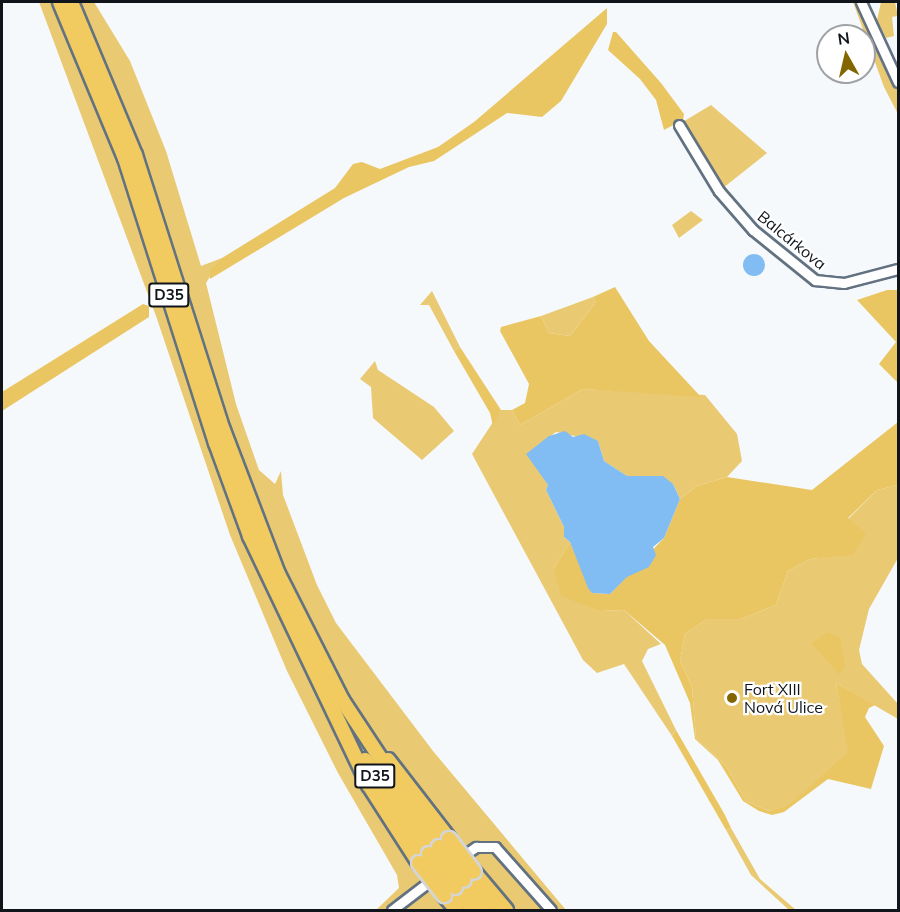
<!DOCTYPE html>
<html>
<head>
<meta charset="utf-8">
<style>
	body { margin:0 }
	#map { position:relative; width:900px; height:912px; overflow:hidden; background:#f5f9fc; font-family:Mulish,sans-serif }
	div>[style] { position:absolute }
	[style*='--x'] { left:calc(var(--x)*1px); top:calc(var(--y)*1px); width:calc(var(--w)*1px); rotate:calc(var(--a)*1deg) }
	.green>* { inset:0; background:#eac973 }
	.forest>* { inset:0; background:#eac663 }
	.water>* { inset:0; background:#81bcf3 }
	.round { border-radius:50% }
	.roads { filter:drop-shadow(2px 0 #627281) drop-shadow(-2px 0 #627281) drop-shadow(0 2px #627281) drop-shadow(0 -2px #627281) }
	.minor>* { height:9px; margin:-4.5px; padding:0 4.5px; transform-origin:4.5px; border-radius:4.5px; background:#fff }
	.highway>* { height:14px; margin:-7px; padding:0 7px; transform-origin:7px; border-radius:7px; background:#f2cb60 }
	.bridges { filter:drop-shadow(2px 0 #d4d5d6) drop-shadow(-2px 0 #d4d5d6) drop-shadow(0 2px #d4d5d6) drop-shadow(0 -2px #d4d5d6) }
	.highway-bridge>* { height:14px; margin:-7px; padding:0 7px; transform-origin:7px; border-radius:7px; background:#f2cb60 }
	.dots>* { width:16px; height:16px; translate:-50% -50%; box-sizing:border-box; border:3px solid #fff; border-radius:50% }
	span { translate:-50% -50%; white-space:nowrap; text-align:center; line-height:1.15; -webkit-text-stroke:4.5px #fff; paint-order:stroke }
	.shield-label span { padding:2px 4px; background:#fff; border:2px solid; border-radius:4px; -webkit-text-stroke-width:0 }
	.shield-label { font-size:15px; color:#0f151b; font-weight:700 }
	.street-label { font-size:16px; color:#0f151b }
	.poi-label { font-size:16px; color:#0f151b }
	.left { translate:0 -50%; text-align:left }
	.frame { position:absolute; inset:0; border:3px solid #0f151b; pointer-events:none }
	.north { position:absolute; left:816px; top:24px; width:60px; height:60px; box-sizing:border-box; background:#fff; border:2px solid #9fa1a4; border-radius:50%; rotate:352deg; font-size:16px; font-weight:700; line-height:24px; text-align:center; color:#0f151b }
	.north::after { content:''; display:block; margin:auto; width:21px; height:27px; background:#836600; clip-path:polygon(50% 0,100% 100%,50% 72%,0 100%) }
</style>
</head>
<body>
<div id="map">
	<div class="green">
		<i style="clip-path:polygon(39px 2px,94px 2px,130px 61px,166px 151px,201px 266px,222px 258px,206px 283px,236px 404px,259px 470px,275px 484px,281px 471px,283px 495px,317px 585px,336px 623px,433px 751px,566px 910px,512px 910px,473px 856px,431px 886px,451px 910px,376px 910px,399px 888px,397px 875px,338px 773px,287px 671px,230px 535px,156px 316px)"></i>
		<i style="clip-path:polygon(853px 2px,857px 2px,898px 88px,898px 114px,884px 87px)"></i>
		<i style="clip-path:polygon(881px 2px,895px 2px,898px 16px,892px 17px,894px 36px,886px 38px,877px 20px)"></i>
		<i style="clip-path:polygon(711px 105px,767px 153px,723px 188px,681px 123px)"></i>
		<i style="clip-path:polygon(691px 211px,703px 220px,679px 238px,672px 225px)"></i>
		<i style="clip-path:polygon(432px 291px,460px 347px,454px 351px,429px 305px,420px 305px)"></i>
		<i style="clip-path:polygon(593px 297px,596px 302px,570px 336px,549px 333px,541px 316px)"></i>
		<i style="clip-path:polygon(375px 361px,378px 370px,434px 407px,454px 431px,422px 460px,373px 418px,371px 387px,360px 379px)"></i>
		<i style="clip-path:polygon(583px 389px,705px 395px,737px 434px,742px 461px,727px 477px,697px 486px,680px 499px,673px 484px,627px 476px,604px 461px,598px 441px,556px 432px,533px 449px,535px 464px,548px 485px,546px 490px,564px 527px,564px 537px,570px 542px,554px 568px,600px 611px,624px 610px,661px 644px,648px 649px,642px 661px,676px 730px,672px 736px,624px 664px,597px 673px,583px 660px,472px 454px,501px 410px,512px 410px,520px 425px)"></i>
		<i style="clip-path:polygon(898px 485px,898px 558px,869px 609px,859px 650px,862px 664px,898px 704px,898px 719px,836px 683px,849px 752px,789px 806px,769px 811px,746px 801px,726px 766px,696px 738px,692px 687px,680px 661px,685px 634px,707px 619px,741px 619px,776px 605px,788px 571px,810px 559px,853px 554px,848px 519px,877px 490px)"></i>
		<i style="clip-path:polygon(731px 828px,760px 879px,796px 910px,789px 910px,751px 875px,726px 830px)"></i>
	</div>
	<div class="forest">
		<i style="clip-path:polygon(607px 8px,607px 24px,561px 101px,542px 117px,507px 113px,434px 161px,409px 167px,344px 198px,210px 279px,210px 271px,222px 258px,335px 188px,353px 164px,362px 162px,380px 169px,438px 147px,474px 122px)"></i>
		<i style="clip-path:polygon(613px 32px,616px 32px,661px 83px,684px 114px,683px 120px,664px 130px,656px 100px,640px 79px,608px 50px)"></i>
		<i style="clip-path:polygon(615px 287px,649px 341px,701px 397px,583px 389px,520px 425px,512px 410px,525px 403px,529px 384px,500px 331px,501px 327px,541px 316px,549px 333px,570px 336px,596px 302px,593px 297px)"></i>
		<i style="clip-path:polygon(887px 290px,898px 290px,898px 383px,879px 364px,896px 342px,857px 300px)"></i>
		<i style="clip-path:polygon(143px 304px,149px 306px,149px 317px,2px 411px,2px 392px)"></i>
		<i style="clip-path:polygon(460px 347px,501px 410px,493px 426px,490px 413px,454px 351px)"></i>
		<i style="clip-path:polygon(898px 422px,898px 485px,877px 490px,848px 518px,866px 533px,853px 555px,810px 559px,788px 571px,776px 605px,741px 619px,707px 619px,685px 634px,680px 661px,692px 687px,696px 738px,726px 766px,746px 801px,769px 811px,789px 805px,848px 752px,836px 683px,875px 705px,869px 708px,865px 717px,884px 746px,871px 789px,828px 779px,784px 812px,772px 815px,759px 811px,743px 801px,718px 760px,695px 739px,690px 703px,665px 645px,624px 610px,600px 611px,561px 596px,554px 568px,570px 542px,592px 593px,610px 594px,664px 538px,680px 499px,697px 486px,727px 477px,812px 490px)"></i>
		<i style="clip-path:polygon(828px 632px,840px 637px,845px 665px,840px 675px,811px 643px)"></i>
		<i style="clip-path:polygon(676px 730px,725px 815px,731px 828px,726px 830px,672px 736px)"></i>
	</div>
	<div class="water">
		<i class="round" style="left:743px;top:254px;width:22px;height:22px"></i>
		<i style="clip-path:polygon(565px 431px,573px 437px,584px 434px,598px 441px,604px 461px,627px 476px,663px 476px,673px 484px,680px 499px,664px 538px,653px 547px,656px 555px,649px 567px,627px 577px,610px 594px,592px 593px,588px 588px,570px 542px,564px 537px,564px 527px,546px 490px,548px 485px,526px 454px,549px 436px)"></i>
	</div>
	<div class="roads">
		<div class="minor">
			<i style="--x:861;--y:2;--w:88;--a:65.2"></i>
			<i style="--x:679;--y:125;--w:77;--a:58.8"></i>
			<i style="--x:719;--y:191;--w:52;--a:48.9"></i>
			<i style="--x:753;--y:230;--w:80;--a:38.9"></i>
			<i style="--x:815;--y:280;--w:29;--a:6"></i>
			<i style="--x:844;--y:283;--w:56;--a:-14.5"></i>
			<i style="--x:458;--y:859;--w:22;--a:-34"></i>
			<i style="--x:476;--y:847;--w:19;--a:0"></i>
			<i style="--x:495;--y:847;--w:84;--a:48.4"></i>
			<i style="--x:392;--y:910;--w:69;--a:-37.4"></i>
		</div>
		<div class="highway">
			<i style="--x:60;--y:2;--w:169;--a:67.4"></i>
			<i style="--x:125;--y:158;--w:299;--a:72.3"></i>
			<i style="--x:216;--y:443;--w:99;--a:69.9"></i>
			<i style="--x:250;--y:536;--w:276;--a:64.5"></i>
			<i style="--x:369;--y:785;--w:93;--a:57.3"></i>
			<i style="--x:71;--y:2;--w:166;--a:67.3"></i>
			<i style="--x:135;--y:155;--w:289;--a:72.3"></i>
			<i style="--x:223;--y:430;--w:154;--a:69.1"></i>
			<i style="--x:278;--y:574;--w:141;--a:63.1"></i>
			<i style="--x:342;--y:700;--w:176;--a:56.6"></i>
			<i style="--x:365;--y:760;--w:114;--a:55.8"></i>
			<i style="--x:388;--y:760;--w:100;--a:52.3"></i>
			<i style="--x:474;--y:872;--w:50;--a:49.9"></i>
			<i style="--x:464;--y:880;--w:39;--a:50"></i>
			<i style="--x:455;--y:887;--w:30;--a:50"></i>
			<i style="--x:444;--y:895;--w:20;--a:49"></i>
		</div>
	</div>
	<div class="bridges">
		<div class="highway-bridge">
			<i style="--x:449;--y:839;--w:41;--a:52.9"></i>
			<i style="--x:439;--y:847;--w:41;--a:52.9"></i>
			<i style="--x:429;--y:854;--w:42;--a:51.8"></i>
			<i style="--x:419;--y:863;--w:41;--a:52"></i>
		</div>
	</div>
	<div class="dots">
		<i style="left:732px;top:698px;background:#836600"></i>
	</div>
	<div class="shield-label">
		<span style="left:169px;top:295px">D35</span>
		<span style="left:375px;top:776px">D35</span>
	</div>
	<div class="street-label">
		<span style="left:792px;top:240px;rotate:39deg">Balcárkova</span>
	</div>
	<div class="poi-label">
		<span class="left" style="left:744px;top:698px">Fort XIII<br>Nová Ulice</span>
	</div>
	<div class="frame"></div>
	<div class="north">N</div>
</div>
</body>
</html>
